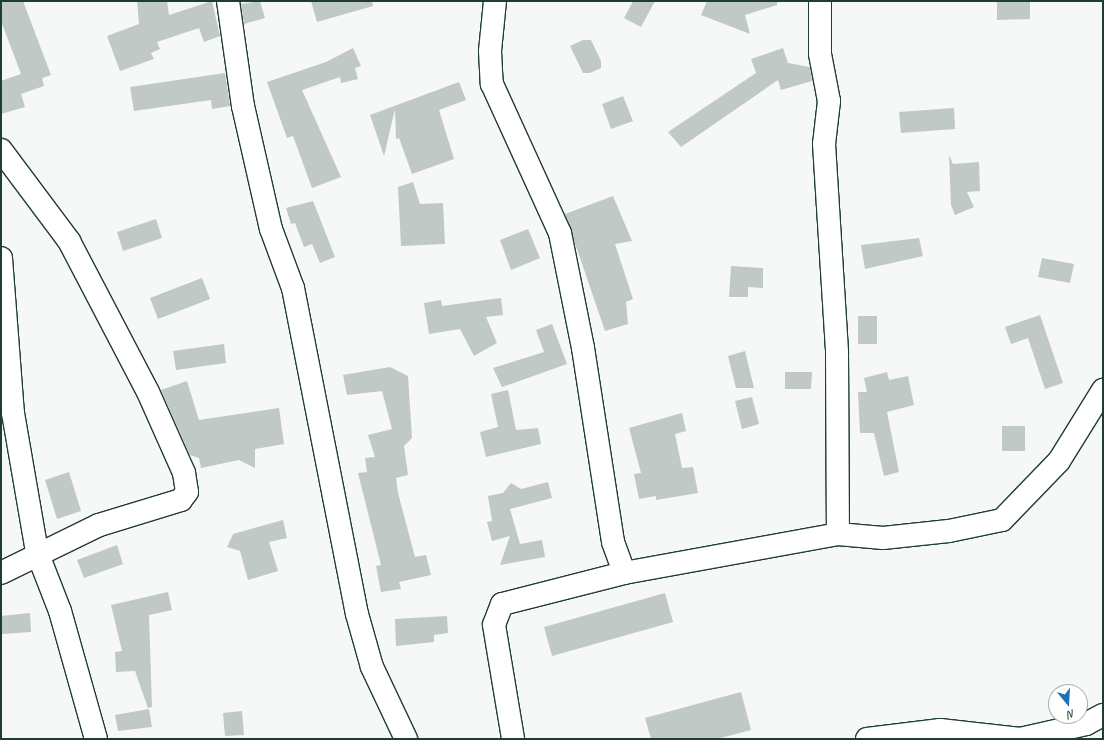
<!DOCTYPE html>
<html>
<head>
<meta charset="utf-8">
<style>
	body { margin:0 }
	#map { position:relative; width:1104px; height:740px; overflow:hidden; background:#f6f7f7; font-family:Caveat,sans-serif }
	div>[style] { position:absolute }
	[style*='--x'] { left:calc(var(--x)*1px); top:calc(var(--y)*1px); width:calc(var(--w)*1px); rotate:calc(var(--a)*1deg) }
	.building>* { inset:0; background:#c0c9c6 }
	.roads { filter:drop-shadow(1px 0 #1f3d34) drop-shadow(-1px 0 #1f3d34) drop-shadow(0 1px #1f3d34) drop-shadow(0 -1px #1f3d34) }
	.minor>* { height:22px; margin:-11px; padding:0 11px; transform-origin:11px; border-radius:11px; background:#fff }
	span { translate:-50% -50%; white-space:nowrap; text-align:center; line-height:1.15; -webkit-text-stroke:3px #fff; paint-order:stroke }
	.frame { position:absolute; inset:0; border:2px solid #1f3d34; pointer-events:none }
	.north { position:absolute; left:1048px; top:684px; width:40px; height:40px; box-sizing:border-box; background:#fff; border:1px solid #a5b1ae; border-radius:50%; rotate:162deg; font-size:11px; font-weight:700; line-height:16px; text-align:center; color:#1f3d34 }
	.north::after { content:''; display:block; margin:auto; width:14px; height:18px; background:#1f6fb2; clip-path:polygon(50% 0,100% 100%,50% 72%,0 100%) }
</style>
</head>
<body>
<div id="map">
	<div class="building">
		<i style="clip-path:polygon(1px 1px,23px 1px,51px 75px,42px 78px,44px 86px,21px 94px,25px 107px,1px 114px,1px 81px,21px 74px,1px 21px)"></i>
		<i style="clip-path:polygon(137px 1px,167px 1px,169px 15px,212px 1px,220px 36px,204px 42px,199px 28px,157px 42px,160px 49px,151px 53px,154px 59px,120px 71px,107px 36px,139px 24px)"></i>
		<i style="clip-path:polygon(260px 1px,265px 18px,244px 24px,241px 4px)"></i>
		<i style="clip-path:polygon(311px 1px,372px 1px,373px 6px,317px 22px)"></i>
		<i style="clip-path:polygon(633px 1px,655px 1px,641px 27px,624px 18px)"></i>
		<i style="clip-path:polygon(707px 1px,777px 1px,777px 5px,745px 15px,750px 34px,701px 15px)"></i>
		<i style="clip-path:polygon(997px 1px,1030px 1px,1030px 19px,997px 20px)"></i>
		<i style="clip-path:polygon(583px 40px,591px 40px,601px 61px,601px 68px,590px 73px,583px 73px,570px 46px)"></i>
		<i style="clip-path:polygon(353px 48px,361px 66px,355px 68px,358px 79px,341px 83px,340px 77px,302px 90px,341px 177px,312px 188px,293px 136px,287px 138px,267px 82px,326px 62px)"></i>
		<i style="clip-path:polygon(783px 48px,788px 63px,810px 67px,812px 81px,781px 90px,778px 80px,681px 147px,668px 132px,756px 73px,751px 59px)"></i>
		<i style="clip-path:polygon(225px 73px,230px 106px,212px 109px,211px 100px,134px 111px,130px 87px)"></i>
		<i style="clip-path:polygon(459px 82px,466px 100px,439px 110px,454px 159px,412px 174px,399px 138px,396px 139px,395px 109px,384px 156px,370px 115px)"></i>
		<i style="clip-path:polygon(623px 96px,633px 121px,611px 129px,602px 104px)"></i>
		<i style="clip-path:polygon(954px 108px,955px 129px,901px 133px,899px 112px)"></i>
		<i style="clip-path:polygon(949px 155px,953px 164px,979px 162px,980px 191px,967px 192px,974px 207px,955px 215px,951px 205px)"></i>
		<i style="clip-path:polygon(413px 182px,420px 204px,443px 203px,445px 244px,401px 246px,398px 187px)"></i>
		<i style="clip-path:polygon(613px 196px,632px 241px,615px 244px,633px 299px,626px 302px,628px 324px,605px 331px,565px 214px)"></i>
		<i style="clip-path:polygon(313px 201px,335px 257px,320px 263px,312px 244px,304px 247px,295px 223px,291px 224px,286px 208px)"></i>
		<i style="clip-path:polygon(156px 219px,162px 238px,123px 251px,117px 232px)"></i>
		<i style="clip-path:polygon(528px 229px,540px 258px,511px 270px,500px 240px)"></i>
		<i style="clip-path:polygon(919px 238px,923px 256px,865px 269px,861px 245px)"></i>
		<i style="clip-path:polygon(1042px 258px,1074px 264px,1070px 283px,1038px 277px)"></i>
		<i style="clip-path:polygon(731px 266px,763px 268px,763px 288px,748px 287px,748px 297px,729px 297px)"></i>
		<i style="clip-path:polygon(202px 278px,210px 299px,158px 319px,150px 298px)"></i>
		<i style="clip-path:polygon(501px 298px,503px 315px,486px 317px,497px 343px,474px 356px,460px 329px,429px 334px,424px 303px,441px 300px,442px 306px)"></i>
		<i style="clip-path:polygon(1040px 315px,1063px 383px,1045px 389px,1028px 338px,1011px 344px,1005px 327px)"></i>
		<i style="clip-path:polygon(858px 316px,877px 316px,877px 344px,858px 344px)"></i>
		<i style="clip-path:polygon(552px 324px,567px 364px,502px 387px,493px 368px,544px 352px,536px 330px)"></i>
		<i style="clip-path:polygon(224px 344px,226px 363px,176px 370px,173px 351px)"></i>
		<i style="clip-path:polygon(745px 351px,754px 388px,736px 388px,728px 356px)"></i>
		<i style="clip-path:polygon(390px 367px,408px 376px,412px 438px,404px 446px,408px 475px,396px 478px,398px 493px,415px 557px,426px 555px,431px 575px,399px 582px,401px 589px,381px 592px,376px 566px,381px 565px,358px 473px,367px 472px,365px 458px,375px 457px,368px 435px,392px 429px,382px 391px,347px 395px,343px 375px)"></i>
		<i style="clip-path:polygon(785px 372px,812px 372px,811px 389px,785px 389px)"></i>
		<i style="clip-path:polygon(887px 372px,889px 380px,908px 376px,914px 405px,887px 412px,899px 472px,884px 476px,874px 433px,860px 433px,858px 392px,867px 392px,864px 378px)"></i>
		<i style="clip-path:polygon(187px 381px,199px 420px,279px 408px,284px 444px,255px 449px,255px 468px,239px 460px,201px 468px,199px 458px,190px 455px,161px 390px)"></i>
		<i style="clip-path:polygon(508px 390px,516px 430px,538px 428px,541px 444px,486px 457px,480px 432px,498px 427px,491px 394px)"></i>
		<i style="clip-path:polygon(752px 397px,759px 424px,742px 429px,735px 401px)"></i>
		<i style="clip-path:polygon(682px 413px,686px 431px,675px 434px,682px 468px,693px 467px,698px 493px,656px 500px,656px 496px,639px 499px,634px 474px,641px 473px,629px 428px)"></i>
		<i style="clip-path:polygon(1002px 426px,1025px 426px,1025px 451px,1002px 451px)"></i>
		<i style="clip-path:polygon(69px 472px,81px 511px,57px 519px,45px 480px)"></i>
		<i style="clip-path:polygon(548px 482px,552px 498px,510px 509px,520px 544px,542px 540px,545px 557px,500px 565px,510px 536px,492px 541px,487px 522px,492px 521px,488px 496px,503px 493px,511px 483px,521px 489px)"></i>
		<i style="clip-path:polygon(283px 520px,287px 538px,269px 542px,278px 571px,248px 580px,240px 551px,227px 547px,233px 534px)"></i>
		<i style="clip-path:polygon(117px 545px,123px 564px,84px 578px,77px 560px)"></i>
		<i style="clip-path:polygon(168px 592px,172px 610px,149px 615px,152px 707px,148px 708px,135px 671px,116px 672px,115px 652px,122px 651px,111px 605px)"></i>
		<i style="clip-path:polygon(665px 593px,673px 622px,552px 656px,544px 627px)"></i>
		<i style="clip-path:polygon(30px 613px,31px 632px,2px 634px,1px 616px)"></i>
		<i style="clip-path:polygon(447px 616px,448px 633px,434px 635px,434px 642px,396px 646px,395px 619px)"></i>
		<i style="clip-path:polygon(741px 692px,751px 730px,717px 739px,651px 739px,645px 718px)"></i>
		<i style="clip-path:polygon(149px 709px,152px 727px,118px 731px,115px 715px)"></i>
		<i style="clip-path:polygon(242px 711px,244px 735px,225px 736px,223px 713px)"></i>
	</div>
	<div class="roads">
		<div class="minor">
			<i style="--x:228;--y:1;--w:106;--a:81.9"></i>
			<i style="--x:243;--y:106;--w:126;--a:77.2"></i>
			<i style="--x:271;--y:229;--w:63;--a:69.6"></i>
			<i style="--x:293;--y:288;--w:332;--a:78.9"></i>
			<i style="--x:357;--y:614;--w:55;--a:74.2"></i>
			<i style="--x:372;--y:667;--w:80;--a:64.7"></i>
			<i style="--x:495;--y:1;--w:50;--a:95.7"></i>
			<i style="--x:490;--y:51;--w:33;--a:87"></i>
			<i style="--x:492;--y:84;--w:164;--a:65.5"></i>
			<i style="--x:560;--y:233;--w:117;--a:78.7"></i>
			<i style="--x:583;--y:348;--w:196;--a:81.2"></i>
			<i style="--x:613;--y:542;--w:33;--a:70"></i>
			<i style="--x:624;--y:573;--w:126;--a:165.7"></i>
			<i style="--x:502;--y:604;--w:22;--a:111"></i>
			<i style="--x:494;--y:625;--w:116;--a:80.5"></i>
			<i style="--x:820;--y:1;--w:53;--a:90"></i>
			<i style="--x:820;--y:54;--w:48;--a:79.2"></i>
			<i style="--x:829;--y:101;--w:43;--a:96.6"></i>
			<i style="--x:824;--y:144;--w:209;--a:86.4"></i>
			<i style="--x:837;--y:353;--w:181;--a:89.7"></i>
			<i style="--x:1;--y:150;--w:114;--a:53.2"></i>
			<i style="--x:69;--y:241;--w:170;--a:62.4"></i>
			<i style="--x:148;--y:392;--w:89;--a:66"></i>
			<i style="--x:184;--y:473;--w:19;--a:81"></i>
			<i style="--x:187;--y:492;--w:10;--a:127"></i>
			<i style="--x:181;--y:500;--w:86;--a:163"></i>
			<i style="--x:99;--y:525;--w:109;--a:153.9"></i>
			<i style="--x:1;--y:258;--w:155;--a:85.6"></i>
			<i style="--x:13;--y:413;--w:141;--a:80.2"></i>
			<i style="--x:37;--y:552;--w:63;--a:68.7"></i>
			<i style="--x:60;--y:611;--w:133;--a:74.3"></i>
			<i style="--x:624;--y:573;--w:218;--a:-10.3"></i>
			<i style="--x:838;--y:534;--w:45;--a:5.1"></i>
			<i style="--x:883;--y:538;--w:66;--a:-6.1"></i>
			<i style="--x:949;--y:531;--w:54;--a:-11.7"></i>
			<i style="--x:1002;--y:520;--w:82;--a:-46"></i>
			<i style="--x:1059;--y:461;--w:84;--a:-58.2"></i>
			<i style="--x:867;--y:739;--w:74;--a:-7"></i>
			<i style="--x:940;--y:730;--w:81;--a:6.4"></i>
			<i style="--x:1020;--y:739;--w:68;--a:-12.8"></i>
			<i style="--x:1086;--y:724;--w:19;--a:-28"></i>
		</div>
	</div>
	<div class="frame"></div>
	<div class="north">N</div>
</div>
</body>
</html>
